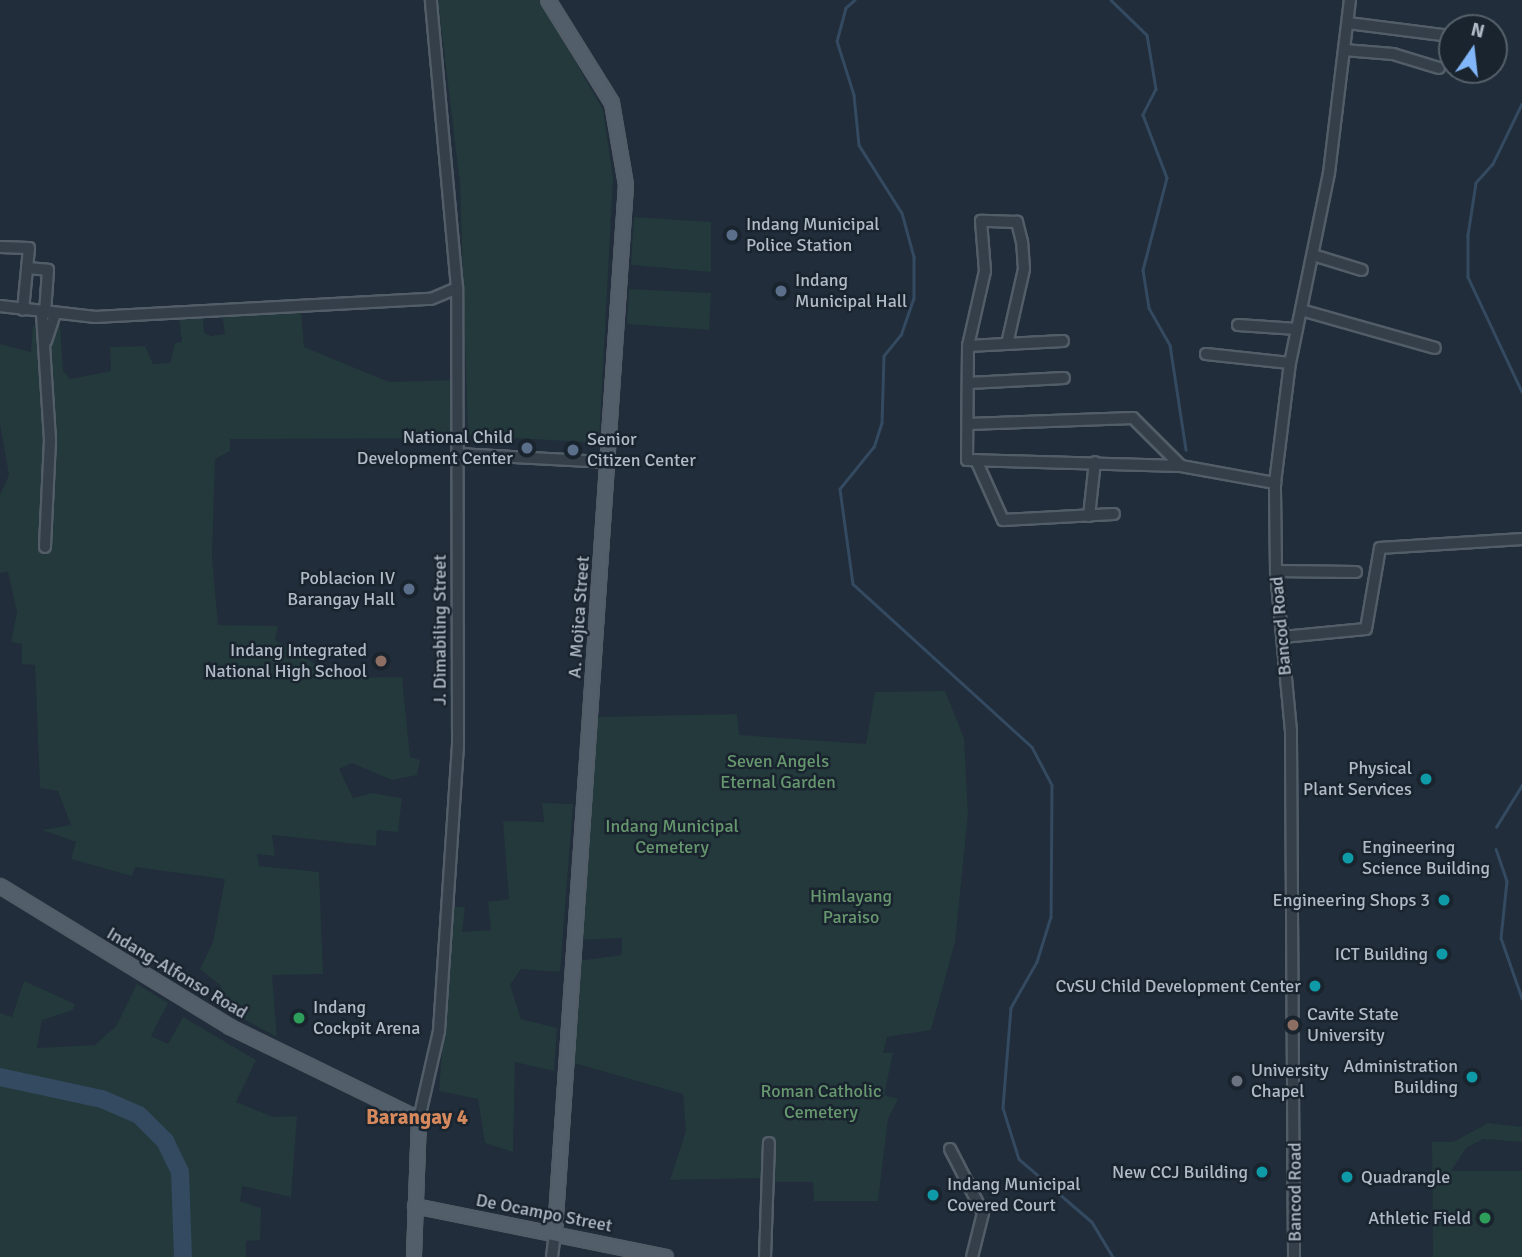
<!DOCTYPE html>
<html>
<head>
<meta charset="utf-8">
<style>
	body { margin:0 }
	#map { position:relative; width:1522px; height:1257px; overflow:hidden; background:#212d3a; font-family:Signika,sans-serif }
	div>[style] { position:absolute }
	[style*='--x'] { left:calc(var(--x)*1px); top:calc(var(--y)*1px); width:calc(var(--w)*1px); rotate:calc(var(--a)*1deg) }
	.green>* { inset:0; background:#23393b }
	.stream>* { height:2.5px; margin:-1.25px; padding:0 1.25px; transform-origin:1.25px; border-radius:1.25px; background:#344a61 }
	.river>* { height:18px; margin:-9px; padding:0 9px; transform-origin:9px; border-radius:9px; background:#344a61 }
	.roads { filter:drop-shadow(2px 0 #525d68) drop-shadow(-2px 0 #525d68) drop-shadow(0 2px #525d68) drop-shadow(0 -2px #525d68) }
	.minor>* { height:10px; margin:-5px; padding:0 5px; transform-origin:5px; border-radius:5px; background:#353f4a }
	.major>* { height:12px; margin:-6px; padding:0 6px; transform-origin:6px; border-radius:6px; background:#525e6a }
	.dots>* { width:19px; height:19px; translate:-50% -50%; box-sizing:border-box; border:4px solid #1a242f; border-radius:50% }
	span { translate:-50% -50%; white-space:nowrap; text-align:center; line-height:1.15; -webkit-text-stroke:5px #1a242f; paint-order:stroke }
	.poi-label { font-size:18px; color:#afbac6 }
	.left { translate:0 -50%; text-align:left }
	.right { translate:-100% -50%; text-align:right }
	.street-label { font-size:18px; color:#afbac6 }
	.park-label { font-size:18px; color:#66976e }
	.quarter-label { font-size:21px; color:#d5895c; font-weight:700 }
	.north { position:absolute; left:1438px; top:14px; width:70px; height:70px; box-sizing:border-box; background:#1a242f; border:2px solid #56606b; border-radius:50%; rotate:14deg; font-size:19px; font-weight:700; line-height:28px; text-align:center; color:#afbac6 }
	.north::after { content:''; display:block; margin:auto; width:24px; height:32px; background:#81b7f9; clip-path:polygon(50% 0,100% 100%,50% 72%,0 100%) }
</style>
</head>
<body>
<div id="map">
	<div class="green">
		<i style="clip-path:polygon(438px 0,540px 0,603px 110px,613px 178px,599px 443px,468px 435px,460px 184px)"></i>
		<i style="clip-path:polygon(634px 217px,711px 222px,711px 272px,631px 265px)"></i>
		<i style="clip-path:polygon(629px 289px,711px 293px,709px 330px,627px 324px)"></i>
		<i style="clip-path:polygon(evenodd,301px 309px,304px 347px,389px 382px,453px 380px,451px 438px,230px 439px,230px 451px,215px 459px,212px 557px,218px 625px,278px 626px,275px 640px,339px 678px,402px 677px,410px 757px,420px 760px,417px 775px,392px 780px,352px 763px,339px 769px,353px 798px,372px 793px,402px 798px,398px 832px,377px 830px,376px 846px,272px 835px,275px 856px,257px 854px,259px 866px,319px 872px,323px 974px,272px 975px,277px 1037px,217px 1005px,221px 986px,200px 969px,213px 942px,225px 879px,135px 867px,132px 876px,71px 859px,76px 842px,42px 830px,71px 825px,58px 791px,40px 788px,35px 665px,22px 664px,22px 644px,11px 642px,17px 612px,8px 572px,0 573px,0 495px,9px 475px,0 424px,0 344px,31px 352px,33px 326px,38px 327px,53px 479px,48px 349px,53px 322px,60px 323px,63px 371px,70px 379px,111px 371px,110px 347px,145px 346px,153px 364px,170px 363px,175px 343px,182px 342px,179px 317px,203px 315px,204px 333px,211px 336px,225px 334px,222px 313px,301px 309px,54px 512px,51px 548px,41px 554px,42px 517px,54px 512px)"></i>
		<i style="clip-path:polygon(945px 691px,964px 738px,968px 813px,955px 942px,931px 1030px,887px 1037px,883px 1053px,893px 1053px,884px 1095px,898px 1099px,888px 1119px,878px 1201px,814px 1201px,813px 1182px,774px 1182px,773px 1143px,765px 1178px,670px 1180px,686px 1131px,683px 1094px,574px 1063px,578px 961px,622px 955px,622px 938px,581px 940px,595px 717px,737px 714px,739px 735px,866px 744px,875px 692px)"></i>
		<i style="clip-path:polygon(542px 803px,573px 804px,560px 972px,521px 969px,510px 985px,521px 1019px,557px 1028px,554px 1071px,515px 1062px,513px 1152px,485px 1143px,478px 1099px,439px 1091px,453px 907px,465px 907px,462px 932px,491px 930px,488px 902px,509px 899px,503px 821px,544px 822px)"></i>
		<i style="clip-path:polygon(24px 981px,75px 1004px,73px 1010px,42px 1020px,37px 1048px,95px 1045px,117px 1025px,137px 984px,168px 1003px,151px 1036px,168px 1044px,183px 1017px,256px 1060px,236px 1102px,273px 1117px,297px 1116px,291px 1197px,242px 1186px,240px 1201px,261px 1208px,260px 1240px,246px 1241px,246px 1257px,0 1257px,0 1013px,12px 1017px)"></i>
		<i style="clip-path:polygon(1488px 1123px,1522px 1127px,1522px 1142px,1483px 1139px,1466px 1148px,1451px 1171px,1522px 1171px,1522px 1257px,1433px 1257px,1432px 1142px,1453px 1142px)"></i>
	</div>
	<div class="stream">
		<i style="--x:855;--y:0;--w:12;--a:138"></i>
		<i style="--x:846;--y:8;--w:34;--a:105"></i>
		<i style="--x:837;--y:41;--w:57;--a:72.5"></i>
		<i style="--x:854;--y:95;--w:50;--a:84.3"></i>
		<i style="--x:859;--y:145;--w:80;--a:57.7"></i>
		<i style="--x:902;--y:213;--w:46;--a:74.7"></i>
		<i style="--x:914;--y:257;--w:41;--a:90"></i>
		<i style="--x:914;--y:298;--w:39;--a:109"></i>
		<i style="--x:901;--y:335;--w:27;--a:129"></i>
		<i style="--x:884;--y:356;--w:67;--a:91.7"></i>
		<i style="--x:882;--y:423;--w:25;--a:108"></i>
		<i style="--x:874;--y:447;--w:54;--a:129"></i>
		<i style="--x:840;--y:489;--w:96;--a:82.2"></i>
		<i style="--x:853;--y:584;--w:242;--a:42.3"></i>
		<i style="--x:1032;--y:747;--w:43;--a:62.2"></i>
		<i style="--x:1052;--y:785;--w:132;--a:90.4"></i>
		<i style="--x:1051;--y:917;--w:47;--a:107.3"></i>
		<i style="--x:1037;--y:962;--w:53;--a:119.5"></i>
		<i style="--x:1011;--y:1008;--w:100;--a:94.6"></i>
		<i style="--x:1003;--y:1108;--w:53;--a:72.6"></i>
		<i style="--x:1019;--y:1159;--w:96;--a:40.8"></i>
		<i style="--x:1092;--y:1222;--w:41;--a:59"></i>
		<i style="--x:1111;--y:0;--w:50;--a:44.2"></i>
		<i style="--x:1147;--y:35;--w:55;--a:80.5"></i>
		<i style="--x:1156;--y:89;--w:29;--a:117"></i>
		<i style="--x:1143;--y:115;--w:67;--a:69.1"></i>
		<i style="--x:1167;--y:178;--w:95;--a:104.6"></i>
		<i style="--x:1143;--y:270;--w:38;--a:81"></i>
		<i style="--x:1149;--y:308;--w:43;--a:60.4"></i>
		<i style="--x:1170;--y:345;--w:106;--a:81.3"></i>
		<i style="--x:1522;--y:104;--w:67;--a:115.8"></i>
		<i style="--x:1493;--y:164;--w:25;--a:132"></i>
		<i style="--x:1476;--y:183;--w:53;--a:98.7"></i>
		<i style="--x:1468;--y:235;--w:42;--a:90"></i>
		<i style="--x:1468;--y:277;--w:127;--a:64.8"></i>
		<i style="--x:1496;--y:827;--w:49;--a:-58.2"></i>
		<i style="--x:1496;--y:849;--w:34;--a:71"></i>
		<i style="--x:1507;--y:881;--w:57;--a:96"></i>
		<i style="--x:1501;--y:938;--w:64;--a:70.7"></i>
	</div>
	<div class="river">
		<i style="--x:0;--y:1077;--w:104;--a:12.2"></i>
		<i style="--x:102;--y:1099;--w:40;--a:23.4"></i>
		<i style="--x:139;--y:1115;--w:37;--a:45"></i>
		<i style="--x:165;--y:1141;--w:34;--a:64"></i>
		<i style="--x:180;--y:1172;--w:85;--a:88"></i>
	</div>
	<div class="roads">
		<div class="minor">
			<i style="--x:1348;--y:23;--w:95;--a:7.3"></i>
			<i style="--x:1344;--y:50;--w:49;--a:4.7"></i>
			<i style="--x:1393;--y:54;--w:48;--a:16.9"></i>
			<i style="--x:0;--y:247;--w:29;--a:2"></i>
			<i style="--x:29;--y:248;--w:62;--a:95.5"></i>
			<i style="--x:1313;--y:255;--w:51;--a:17"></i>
			<i style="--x:27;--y:268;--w:21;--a:5"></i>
			<i style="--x:48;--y:270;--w:43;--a:94"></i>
			<i style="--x:0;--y:306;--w:96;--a:6.6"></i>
			<i style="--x:95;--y:317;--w:336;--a:-3.1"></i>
			<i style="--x:431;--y:299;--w:28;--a:-23"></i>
			<i style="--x:1301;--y:310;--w:139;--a:15.8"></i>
			<i style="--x:42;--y:313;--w:127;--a:86.4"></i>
			<i style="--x:50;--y:440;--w:107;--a:92.7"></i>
			<i style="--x:1238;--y:325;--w:59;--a:3.9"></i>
			<i style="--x:46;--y:341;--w:28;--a:-72"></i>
			<i style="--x:1007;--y:344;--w:77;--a:-77.2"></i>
			<i style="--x:1024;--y:269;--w:27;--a:-94"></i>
			<i style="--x:1022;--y:242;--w:21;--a:-104"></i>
			<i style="--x:1017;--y:222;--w:36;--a:-178"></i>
			<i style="--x:981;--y:221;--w:50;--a:85.4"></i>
			<i style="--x:985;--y:271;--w:77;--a:102.8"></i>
			<i style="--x:968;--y:346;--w:114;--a:90.5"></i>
			<i style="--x:967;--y:460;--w:214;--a:1.6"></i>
			<i style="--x:1181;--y:466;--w:96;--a:10.3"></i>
			<i style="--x:968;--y:346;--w:95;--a:-3"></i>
			<i style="--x:1206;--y:354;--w:84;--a:6.1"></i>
			<i style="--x:969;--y:383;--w:95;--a:-3"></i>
			<i style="--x:968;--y:424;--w:165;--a:-2.1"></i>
			<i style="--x:1133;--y:418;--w:68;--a:45"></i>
			<i style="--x:458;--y:454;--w:150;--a:3.1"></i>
			<i style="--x:976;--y:460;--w:66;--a:65.8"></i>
			<i style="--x:1003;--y:520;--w:111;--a:-3.1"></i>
			<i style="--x:1089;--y:516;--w:54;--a:-83.7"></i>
			<i style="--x:1276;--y:571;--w:80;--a:0.7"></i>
			<i style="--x:1283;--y:637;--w:83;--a:-5.5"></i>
			<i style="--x:1366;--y:629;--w:82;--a:-80.2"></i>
			<i style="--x:1380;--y:548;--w:142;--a:-3.6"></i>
			<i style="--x:419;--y:1119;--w:90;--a:-77.2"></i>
			<i style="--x:439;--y:1031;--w:287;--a:-86.2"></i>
			<i style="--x:458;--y:745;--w:457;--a:-90.1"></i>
			<i style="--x:457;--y:288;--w:289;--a:-95.2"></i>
			<i style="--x:950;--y:1149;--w:72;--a:62.7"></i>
			<i style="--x:983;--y:1213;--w:45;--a:104"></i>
			<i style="--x:552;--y:1257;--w:26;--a:-83"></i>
			<i style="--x:765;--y:1257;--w:114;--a:-88"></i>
			<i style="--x:1294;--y:1257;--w:526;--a:-90.33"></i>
			<i style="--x:1291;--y:731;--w:161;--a:-95.4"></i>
			<i style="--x:1276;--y:571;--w:88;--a:-90.7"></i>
			<i style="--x:1275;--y:483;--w:121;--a:-82.9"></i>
			<i style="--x:1290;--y:363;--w:194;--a:-78.4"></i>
			<i style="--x:1329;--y:173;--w:174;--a:-83.1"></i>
		</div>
		<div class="major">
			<i style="--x:548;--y:0;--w:121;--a:58.1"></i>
			<i style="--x:612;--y:103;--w:83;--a:80.3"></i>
			<i style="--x:626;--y:185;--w:1048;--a:93.88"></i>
			<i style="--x:0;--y:886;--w:270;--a:31.5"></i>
			<i style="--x:230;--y:1027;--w:210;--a:26"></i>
			<i style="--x:419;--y:1119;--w:138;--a:92.1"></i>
			<i style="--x:415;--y:1206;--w:256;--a:11.5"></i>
		</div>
	</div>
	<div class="dots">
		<i style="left:732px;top:235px;background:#5c6f8a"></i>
		<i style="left:781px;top:291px;background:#5c6f8a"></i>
		<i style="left:527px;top:448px;background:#5c6f8a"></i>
		<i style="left:573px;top:450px;background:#5c6f8a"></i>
		<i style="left:409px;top:589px;background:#5c6f8a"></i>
		<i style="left:381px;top:661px;background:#8d6e63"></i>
		<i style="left:1426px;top:779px;background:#0f9aa8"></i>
		<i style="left:1348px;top:858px;background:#0f9aa8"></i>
		<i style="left:1444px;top:900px;background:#0f9aa8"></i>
		<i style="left:1442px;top:954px;background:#0f9aa8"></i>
		<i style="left:1315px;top:986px;background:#0f9aa8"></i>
		<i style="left:299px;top:1018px;background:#2e9e5b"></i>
		<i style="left:1293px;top:1025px;background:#8d6e63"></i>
		<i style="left:1472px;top:1077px;background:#0f9aa8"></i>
		<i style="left:1237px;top:1081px;background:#6b7280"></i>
		<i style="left:1262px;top:1172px;background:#0f9aa8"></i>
		<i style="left:1347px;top:1177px;background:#0f9aa8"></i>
		<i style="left:933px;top:1195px;background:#0f9aa8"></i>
		<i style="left:1485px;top:1218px;background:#2e9e5b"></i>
	</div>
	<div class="poi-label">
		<span class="left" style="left:746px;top:235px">Indang Municipal<br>Police Station</span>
		<span class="left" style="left:795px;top:291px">Indang<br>Municipal Hall</span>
		<span class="right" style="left:513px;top:448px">National Child<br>Development Center</span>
		<span class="left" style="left:587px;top:450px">Senior<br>Citizen Center</span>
		<span class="right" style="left:395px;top:589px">Poblacion IV<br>Barangay Hall</span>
		<span class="right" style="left:367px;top:661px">Indang Integrated<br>National High School</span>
		<span class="right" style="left:1412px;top:779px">Physical<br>Plant Services</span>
		<span class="left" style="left:1362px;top:858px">Engineering<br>Science Building</span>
		<span class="right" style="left:1430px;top:900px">Engineering Shops 3</span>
		<span class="right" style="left:1428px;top:954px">ICT Building</span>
		<span class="right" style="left:1301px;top:986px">CvSU Child Development Center</span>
		<span class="left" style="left:313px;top:1018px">Indang<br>Cockpit Arena</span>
		<span class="left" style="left:1307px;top:1025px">Cavite State<br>University</span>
		<span class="right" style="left:1458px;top:1077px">Administration<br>Building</span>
		<span class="left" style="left:1251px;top:1081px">University<br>Chapel</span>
		<span class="right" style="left:1248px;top:1172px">New CCJ Building</span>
		<span class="left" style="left:1361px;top:1177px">Quadrangle</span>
		<span class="left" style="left:947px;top:1195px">Indang Municipal<br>Covered Court</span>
		<span class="right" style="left:1471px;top:1218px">Athletic Field</span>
	</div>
	<div class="street-label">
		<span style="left:579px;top:617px;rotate:-86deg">A. Mojica Street</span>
		<span style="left:1281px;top:626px;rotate:-95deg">Bancod Road</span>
		<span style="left:440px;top:630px;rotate:-90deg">J. Dimabiling Street</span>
		<span style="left:177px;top:973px;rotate:31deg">Indang-Alfonso Road</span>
		<span style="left:1295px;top:1192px;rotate:-90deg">Bancod Road</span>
		<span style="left:544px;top:1213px;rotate:11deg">De Ocampo Street</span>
	</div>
	<div class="park-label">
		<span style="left:778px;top:772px">Seven Angels<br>Eternal Garden</span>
		<span style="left:672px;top:837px">Indang Municipal<br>Cemetery</span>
		<span style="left:851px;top:907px">Himlayang<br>Paraiso</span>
		<span style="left:821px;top:1102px">Roman Catholic<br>Cemetery</span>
	</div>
	<div class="quarter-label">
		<span style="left:417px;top:1117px">Barangay 4</span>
	</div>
	<div class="north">N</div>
</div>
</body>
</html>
